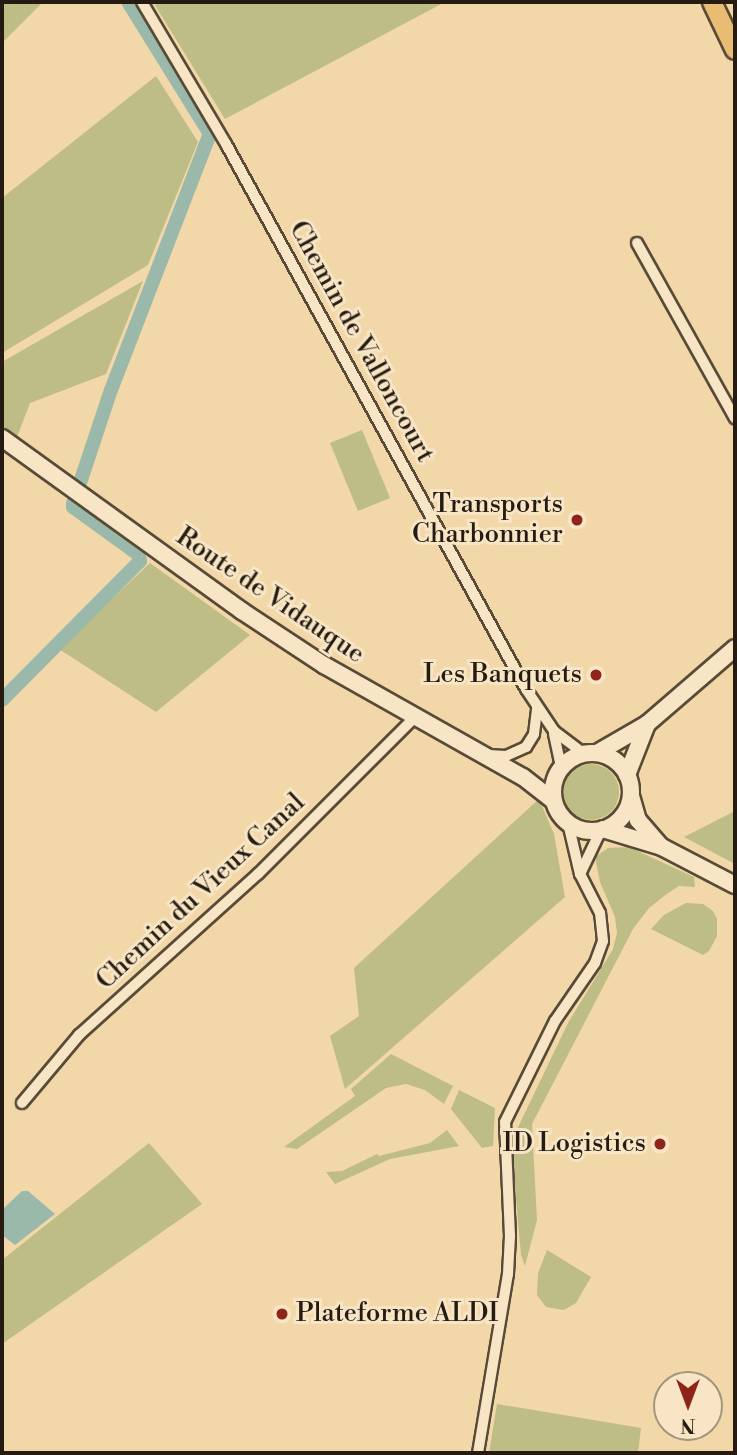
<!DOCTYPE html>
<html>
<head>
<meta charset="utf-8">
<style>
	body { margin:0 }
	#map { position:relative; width:737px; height:1455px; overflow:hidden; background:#f2d7a8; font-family:"Libre Bodoni",serif }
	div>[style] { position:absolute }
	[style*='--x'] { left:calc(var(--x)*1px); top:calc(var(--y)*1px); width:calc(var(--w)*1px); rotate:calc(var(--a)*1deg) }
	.green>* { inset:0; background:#bdbd85 }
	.round { border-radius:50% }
	.water>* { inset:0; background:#9bb9aa }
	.canal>* { height:14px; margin:-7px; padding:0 7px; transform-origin:7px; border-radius:7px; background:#9bb9aa }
	.roads { filter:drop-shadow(2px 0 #584a37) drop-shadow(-2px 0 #584a37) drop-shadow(0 2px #584a37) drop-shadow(0 -2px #584a37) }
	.street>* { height:10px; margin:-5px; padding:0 5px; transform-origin:5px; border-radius:5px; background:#f7e5c6 }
	.secondary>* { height:16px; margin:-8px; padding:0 8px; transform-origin:8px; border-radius:8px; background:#f7e5c6 }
	.secondary>.ring { margin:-8px; padding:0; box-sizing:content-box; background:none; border:16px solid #f7e5c6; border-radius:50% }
	.primary>* { height:18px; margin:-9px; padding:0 9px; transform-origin:9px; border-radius:9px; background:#e9bc74 }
	.dots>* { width:19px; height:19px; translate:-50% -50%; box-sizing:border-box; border:4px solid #f7e5c6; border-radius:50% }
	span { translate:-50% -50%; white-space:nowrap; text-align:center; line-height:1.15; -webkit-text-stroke:6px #f7e5c6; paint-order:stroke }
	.street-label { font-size:26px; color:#251b11 }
	.poi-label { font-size:26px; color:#251b11 }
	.right { translate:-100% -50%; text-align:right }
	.left { translate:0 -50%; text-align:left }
	.frame { position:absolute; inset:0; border:4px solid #251b11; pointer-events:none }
	.north { position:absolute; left:653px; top:1371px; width:70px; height:70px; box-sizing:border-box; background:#f7e5c6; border:2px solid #a3947e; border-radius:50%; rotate:180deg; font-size:19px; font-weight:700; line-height:28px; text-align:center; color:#251b11 }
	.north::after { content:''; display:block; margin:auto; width:24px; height:32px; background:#8f2418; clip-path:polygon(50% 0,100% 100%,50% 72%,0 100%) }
</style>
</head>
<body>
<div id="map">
	<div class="green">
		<i style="clip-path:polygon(2px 2px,43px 2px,2px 43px)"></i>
		<i style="clip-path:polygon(153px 2px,445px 2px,225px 119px)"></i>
		<i style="clip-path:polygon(156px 76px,198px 142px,148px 265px,2px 353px,2px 198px)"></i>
		<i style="clip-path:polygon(143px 281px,106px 374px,30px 403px,17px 437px,2px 425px,2px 362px)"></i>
		<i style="clip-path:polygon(362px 430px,390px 498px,358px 511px,330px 443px)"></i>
		<i style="clip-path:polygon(150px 563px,250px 635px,156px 712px,59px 649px)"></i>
		<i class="round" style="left:563px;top:764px;width:56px;height:56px"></i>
		<i style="clip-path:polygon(539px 799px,554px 834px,565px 897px,345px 1089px,330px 1036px,359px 1016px,354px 968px)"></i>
		<i style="clip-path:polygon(735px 811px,735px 864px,684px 837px)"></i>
		<i style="clip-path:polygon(629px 847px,694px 877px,695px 887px,679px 886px,668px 893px,649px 908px,633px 929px,532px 1124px,537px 1220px,525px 1266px,521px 1255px,511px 1142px,568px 1023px,613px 949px,617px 933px,615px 917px,600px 882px,595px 857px,608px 848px)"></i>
		<i style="clip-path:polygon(686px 903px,703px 904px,713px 911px,717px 919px,717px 936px,709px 951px,703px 955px,651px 929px,664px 915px)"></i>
		<i style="clip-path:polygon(391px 1054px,453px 1086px,444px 1104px,425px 1090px,406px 1084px,386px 1088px,297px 1149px,284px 1147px,355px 1096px,351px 1089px)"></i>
		<i style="clip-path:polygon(459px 1090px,495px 1108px,493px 1146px,482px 1148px,451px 1109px)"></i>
		<i style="clip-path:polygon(447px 1130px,459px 1146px,390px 1159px,335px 1184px,326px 1172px,342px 1171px,377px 1154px,379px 1156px,430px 1143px)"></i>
		<i style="clip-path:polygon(149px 1143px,202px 1204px,2px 1344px,2px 1260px)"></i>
		<i style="clip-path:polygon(547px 1250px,591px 1277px,576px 1303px,564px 1310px,546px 1307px,537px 1295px,538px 1273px)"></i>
		<i style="clip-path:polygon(497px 1404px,641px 1428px,638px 1453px,489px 1453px)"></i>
	</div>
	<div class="water">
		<i style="clip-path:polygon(22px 1191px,28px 1191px,55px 1214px,15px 1245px,2px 1235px,2px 1210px)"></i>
	</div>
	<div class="canal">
		<i style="--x:2;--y:700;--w:196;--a:-45.2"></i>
		<i style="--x:140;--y:561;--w:7;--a:-106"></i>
		<i style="--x:138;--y:554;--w:80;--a:-144.1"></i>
		<i style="--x:73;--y:507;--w:3;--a:-90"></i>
		<i style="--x:73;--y:504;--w:120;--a:-71.6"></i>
		<i style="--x:111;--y:390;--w:274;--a:-68.9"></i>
		<i style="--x:210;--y:134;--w:155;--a:-121.8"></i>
	</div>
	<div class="roads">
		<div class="street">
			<i style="--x:142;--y:2;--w:165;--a:59.4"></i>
			<i style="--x:226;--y:144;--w:622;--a:61.17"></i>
			<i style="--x:526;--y:689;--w:50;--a:56.3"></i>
			<i style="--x:554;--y:731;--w:38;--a:37"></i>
			<i style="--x:637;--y:243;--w:201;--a:60.8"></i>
			<i style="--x:554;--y:734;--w:35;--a:78"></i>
			<i style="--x:488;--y:755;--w:18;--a:3"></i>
			<i style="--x:506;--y:756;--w:22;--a:-24"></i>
			<i style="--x:526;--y:747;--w:15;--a:-58"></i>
			<i style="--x:534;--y:734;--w:26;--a:-83"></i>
			<i style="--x:580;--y:874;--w:49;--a:-64.5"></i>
			<i style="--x:22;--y:1103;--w:89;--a:-50"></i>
			<i style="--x:79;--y:1035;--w:241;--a:-42"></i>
			<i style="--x:258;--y:874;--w:222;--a:-45"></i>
			<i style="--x:478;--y:1453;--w:181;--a:-80.5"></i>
			<i style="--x:508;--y:1274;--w:38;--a:-87"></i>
			<i style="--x:510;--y:1236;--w:114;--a:-92.5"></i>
			<i style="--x:505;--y:1122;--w:113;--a:-63.7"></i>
			<i style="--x:555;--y:1021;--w:70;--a:-55.4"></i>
			<i style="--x:595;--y:963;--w:23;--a:-70"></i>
			<i style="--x:603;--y:941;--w:28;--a:-96"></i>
			<i style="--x:600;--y:913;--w:44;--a:-117.1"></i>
			<i style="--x:580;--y:874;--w:52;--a:-103.2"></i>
		</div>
		<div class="secondary">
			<i style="--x:2;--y:438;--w:296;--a:35.8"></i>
			<i style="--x:242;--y:611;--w:98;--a:33.4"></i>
			<i style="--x:324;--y:665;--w:228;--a:29.4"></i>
			<i style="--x:523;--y:777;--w:39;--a:38"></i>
			<i style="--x:597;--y:753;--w:58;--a:-30.1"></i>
			<i style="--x:647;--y:724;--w:116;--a:-40.8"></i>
			<i class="ring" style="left:553px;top:753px;width:62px;height:62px"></i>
			<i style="--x:627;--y:775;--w:55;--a:-68.6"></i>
			<i style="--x:631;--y:796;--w:25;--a:74"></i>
			<i style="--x:638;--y:820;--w:33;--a:49"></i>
			<i style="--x:603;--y:829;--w:62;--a:17"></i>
			<i style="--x:662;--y:847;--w:82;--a:27.5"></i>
		</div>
		<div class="primary">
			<i style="--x:712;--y:2;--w:53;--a:64.4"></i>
		</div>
	</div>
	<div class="dots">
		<i style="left:577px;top:520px;background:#8f2418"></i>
		<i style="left:596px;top:675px;background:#8f2418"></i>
		<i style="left:660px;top:1144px;background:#8f2418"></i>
		<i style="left:282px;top:1314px;background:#8f2418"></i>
	</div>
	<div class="street-label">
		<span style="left:361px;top:342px;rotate:61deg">Chemin de Valloncourt</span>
		<span style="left:270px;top:596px;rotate:34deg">Route de Vidauque</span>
		<span style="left:201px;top:892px;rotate:-43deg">Chemin du Vieux Canal</span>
	</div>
	<div class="poi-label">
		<span class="right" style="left:563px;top:520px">Transports<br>Charbonnier</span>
		<span class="right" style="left:582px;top:675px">Les Banquets</span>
		<span class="right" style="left:646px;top:1144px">ID Logistics</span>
		<span class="left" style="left:296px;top:1314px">Plateforme ALDI</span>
	</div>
	<div class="frame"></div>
	<div class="north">N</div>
</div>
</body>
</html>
